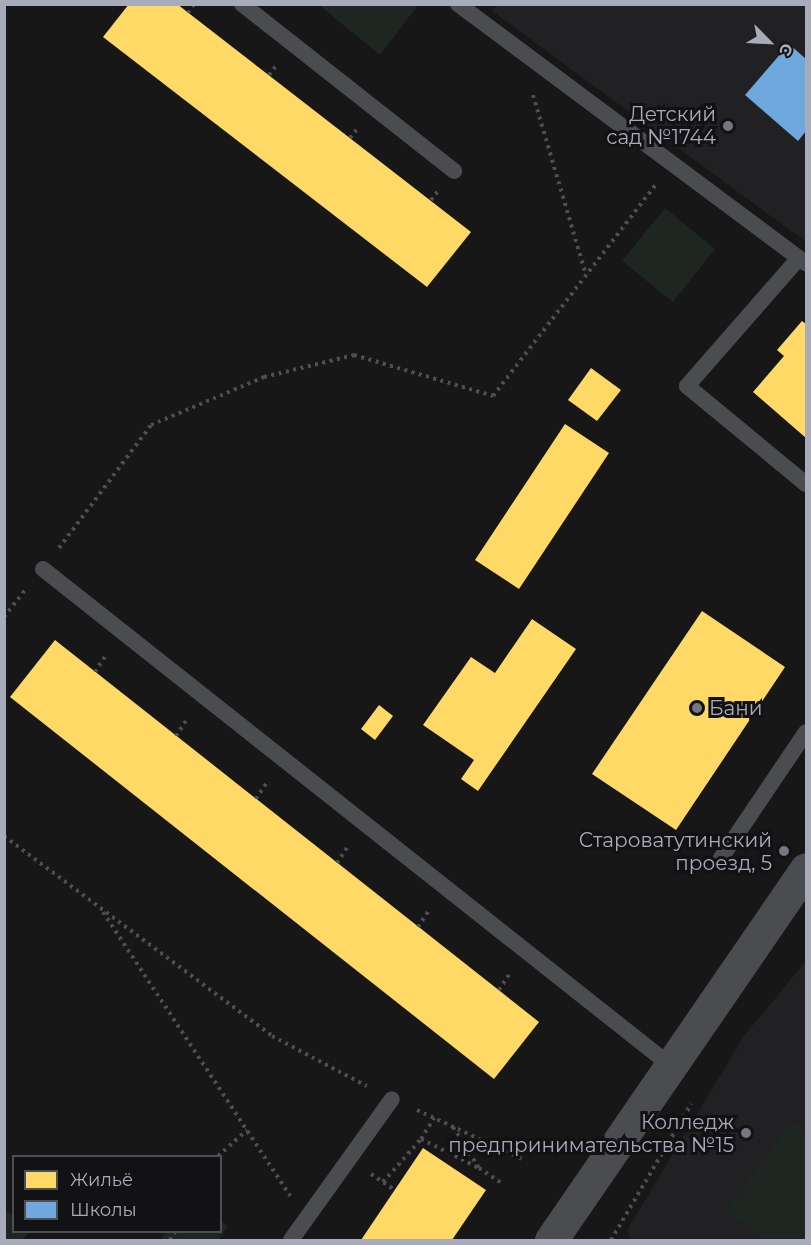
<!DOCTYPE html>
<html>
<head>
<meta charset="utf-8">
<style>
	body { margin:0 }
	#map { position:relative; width:811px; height:1245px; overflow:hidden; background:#171717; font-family:Montserrat,sans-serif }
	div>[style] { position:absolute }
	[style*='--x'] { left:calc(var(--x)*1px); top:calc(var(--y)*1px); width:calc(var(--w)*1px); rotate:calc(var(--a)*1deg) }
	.built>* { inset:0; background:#212123 }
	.green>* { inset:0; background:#1f2621 }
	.homes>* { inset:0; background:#ffd966 }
	.schools>* { inset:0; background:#6fa8dc }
	.path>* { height:4px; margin-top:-2px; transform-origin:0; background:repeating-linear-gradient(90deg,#4d4d52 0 3px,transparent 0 7.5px) }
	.service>* { height:16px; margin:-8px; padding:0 8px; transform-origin:8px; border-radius:8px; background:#4b4c50 }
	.minor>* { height:33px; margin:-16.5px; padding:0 16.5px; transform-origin:16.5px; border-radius:16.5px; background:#4b4c50 }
	.dots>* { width:16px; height:16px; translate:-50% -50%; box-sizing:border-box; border:3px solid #121113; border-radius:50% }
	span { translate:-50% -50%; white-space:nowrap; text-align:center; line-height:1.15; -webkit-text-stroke:6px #121113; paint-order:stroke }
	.poi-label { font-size:20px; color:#a8abb9 }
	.right { translate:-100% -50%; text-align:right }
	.left { translate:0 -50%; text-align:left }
	.frame { position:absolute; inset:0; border:6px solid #a8abb9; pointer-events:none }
	.legend { position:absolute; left:12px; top:1155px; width:210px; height:78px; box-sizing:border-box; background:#121113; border:2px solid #4e4f55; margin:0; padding:8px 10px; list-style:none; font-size:18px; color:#a8abb9 }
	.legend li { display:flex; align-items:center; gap:12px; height:30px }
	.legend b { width:30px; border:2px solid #4e4f55 }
	.north { position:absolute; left:739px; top:12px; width:60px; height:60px; -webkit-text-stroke:4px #121113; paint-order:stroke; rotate:114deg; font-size:16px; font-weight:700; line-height:24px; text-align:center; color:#a8abb9 }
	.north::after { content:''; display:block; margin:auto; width:21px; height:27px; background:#a8abb9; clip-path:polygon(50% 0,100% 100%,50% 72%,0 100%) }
</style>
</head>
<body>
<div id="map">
	<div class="built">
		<i style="clip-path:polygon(497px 4px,806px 5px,806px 242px,492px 11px)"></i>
		<i style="clip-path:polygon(806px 961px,806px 1240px,630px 1240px,627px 1230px,744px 1036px)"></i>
	</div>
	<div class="green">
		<i style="clip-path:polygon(419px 4px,380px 55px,319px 5px,319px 4px)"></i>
		<i style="clip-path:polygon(665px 208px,715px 249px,673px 302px,622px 261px)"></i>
		<i style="clip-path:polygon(793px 1120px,806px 1131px,806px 1240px,768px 1240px,727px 1210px)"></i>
		<i style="clip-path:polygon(5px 1209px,13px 1216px,14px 1232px,29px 1232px,23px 1240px,5px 1240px)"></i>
		<i style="clip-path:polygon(221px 1221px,228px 1226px,219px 1240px,160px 1240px,166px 1232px,220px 1232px)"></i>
	</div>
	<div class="homes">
		<i style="clip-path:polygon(129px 4px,177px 4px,471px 232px,427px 287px,103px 37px)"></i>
		<i style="clip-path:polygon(802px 321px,806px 324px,806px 438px,753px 392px,784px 356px,777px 350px)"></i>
		<i style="clip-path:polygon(591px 368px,621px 390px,597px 421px,568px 400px)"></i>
		<i style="clip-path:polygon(565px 424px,609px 453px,519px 589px,475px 560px)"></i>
		<i style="clip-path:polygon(702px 611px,785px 667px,676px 830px,592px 774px)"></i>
		<i style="clip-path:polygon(532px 619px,576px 649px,478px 791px,461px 779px,474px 760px,423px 725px,471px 657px,495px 673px)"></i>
		<i style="clip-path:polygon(55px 640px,539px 1022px,494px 1079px,10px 697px)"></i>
		<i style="clip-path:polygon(379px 705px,393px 716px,375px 740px,361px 729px)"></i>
		<i style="clip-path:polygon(423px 1148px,486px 1190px,452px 1240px,361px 1240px)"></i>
	</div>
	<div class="schools">
		<i style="clip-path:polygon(789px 44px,806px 59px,806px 131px,798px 141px,745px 95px)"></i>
	</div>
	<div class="path">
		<i style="--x:188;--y:13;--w:11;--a:-56"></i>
		<i style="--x:269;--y:75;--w:11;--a:-52"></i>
		<i style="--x:533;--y:95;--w:188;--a:73.6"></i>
		<i style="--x:350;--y:138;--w:11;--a:-52"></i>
		<i style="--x:431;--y:200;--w:11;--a:-52"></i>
		<i style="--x:59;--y:548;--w:154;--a:-53.2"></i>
		<i style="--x:151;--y:425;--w:123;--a:-23"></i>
		<i style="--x:264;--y:377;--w:93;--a:-13.7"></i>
		<i style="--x:354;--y:355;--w:145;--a:16.4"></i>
		<i style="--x:493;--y:396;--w:267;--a:-52.4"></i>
		<i style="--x:4;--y:617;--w:36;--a:-52"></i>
		<i style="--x:95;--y:672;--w:20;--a:-57"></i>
		<i style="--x:176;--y:736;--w:20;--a:-57"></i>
		<i style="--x:256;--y:799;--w:20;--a:-57"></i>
		<i style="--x:4;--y:836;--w:334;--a:36.7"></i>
		<i style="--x:272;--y:1036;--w:107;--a:27.8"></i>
		<i style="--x:337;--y:863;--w:20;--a:-57"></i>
		<i style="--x:103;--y:912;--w:340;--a:56.6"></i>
		<i style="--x:418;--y:927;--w:20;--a:-57"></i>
		<i style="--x:499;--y:990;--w:20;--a:-57"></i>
		<i style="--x:417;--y:1110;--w:116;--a:25"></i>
		<i style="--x:453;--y:1127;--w:49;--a:57.6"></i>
		<i style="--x:479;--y:1168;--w:29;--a:34"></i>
		<i style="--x:421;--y:1139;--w:25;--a:-58"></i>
		<i style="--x:218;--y:1156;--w:39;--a:-42"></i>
		<i style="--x:371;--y:1174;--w:29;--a:34"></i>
		<i style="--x:383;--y:1182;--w:57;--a:-48.5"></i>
		<i style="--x:421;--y:1139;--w:65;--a:26.6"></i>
		<i style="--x:170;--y:1240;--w:9;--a:-58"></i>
		<i style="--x:611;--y:1240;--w:158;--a:-59.5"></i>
	</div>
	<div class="service">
		<i style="--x:242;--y:4;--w:270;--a:38.2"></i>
		<i style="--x:458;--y:4;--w:434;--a:36.7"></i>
		<i style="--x:799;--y:258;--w:170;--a:131.2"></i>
		<i style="--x:687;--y:386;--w:154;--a:39.5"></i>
		<i style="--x:43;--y:569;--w:799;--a:38.35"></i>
		<i style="--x:721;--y:858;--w:152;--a:-56"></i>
		<i style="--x:291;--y:1240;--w:173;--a:-54.4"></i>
	</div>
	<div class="minor">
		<i style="--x:551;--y:1240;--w:450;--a:-55.5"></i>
	</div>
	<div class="dots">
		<i style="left:728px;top:126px;background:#757780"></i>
		<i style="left:697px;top:708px;background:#757780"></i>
		<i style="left:784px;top:851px;background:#757780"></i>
		<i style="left:746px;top:1133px;background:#757780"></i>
	</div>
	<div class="poi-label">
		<span class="right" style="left:716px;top:126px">Детский<br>сад №1744</span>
		<span class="left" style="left:709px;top:708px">Бани</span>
		<span class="right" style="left:772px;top:852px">Староватутинский<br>проезд, 5</span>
		<span class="right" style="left:734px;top:1134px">Колледж<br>предпринимательства №15</span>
	</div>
	<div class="frame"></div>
	<ul class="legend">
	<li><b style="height:16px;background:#ffd966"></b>Жильё</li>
	<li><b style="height:16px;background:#6fa8dc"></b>Школы</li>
	</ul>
	<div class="north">С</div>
</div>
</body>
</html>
